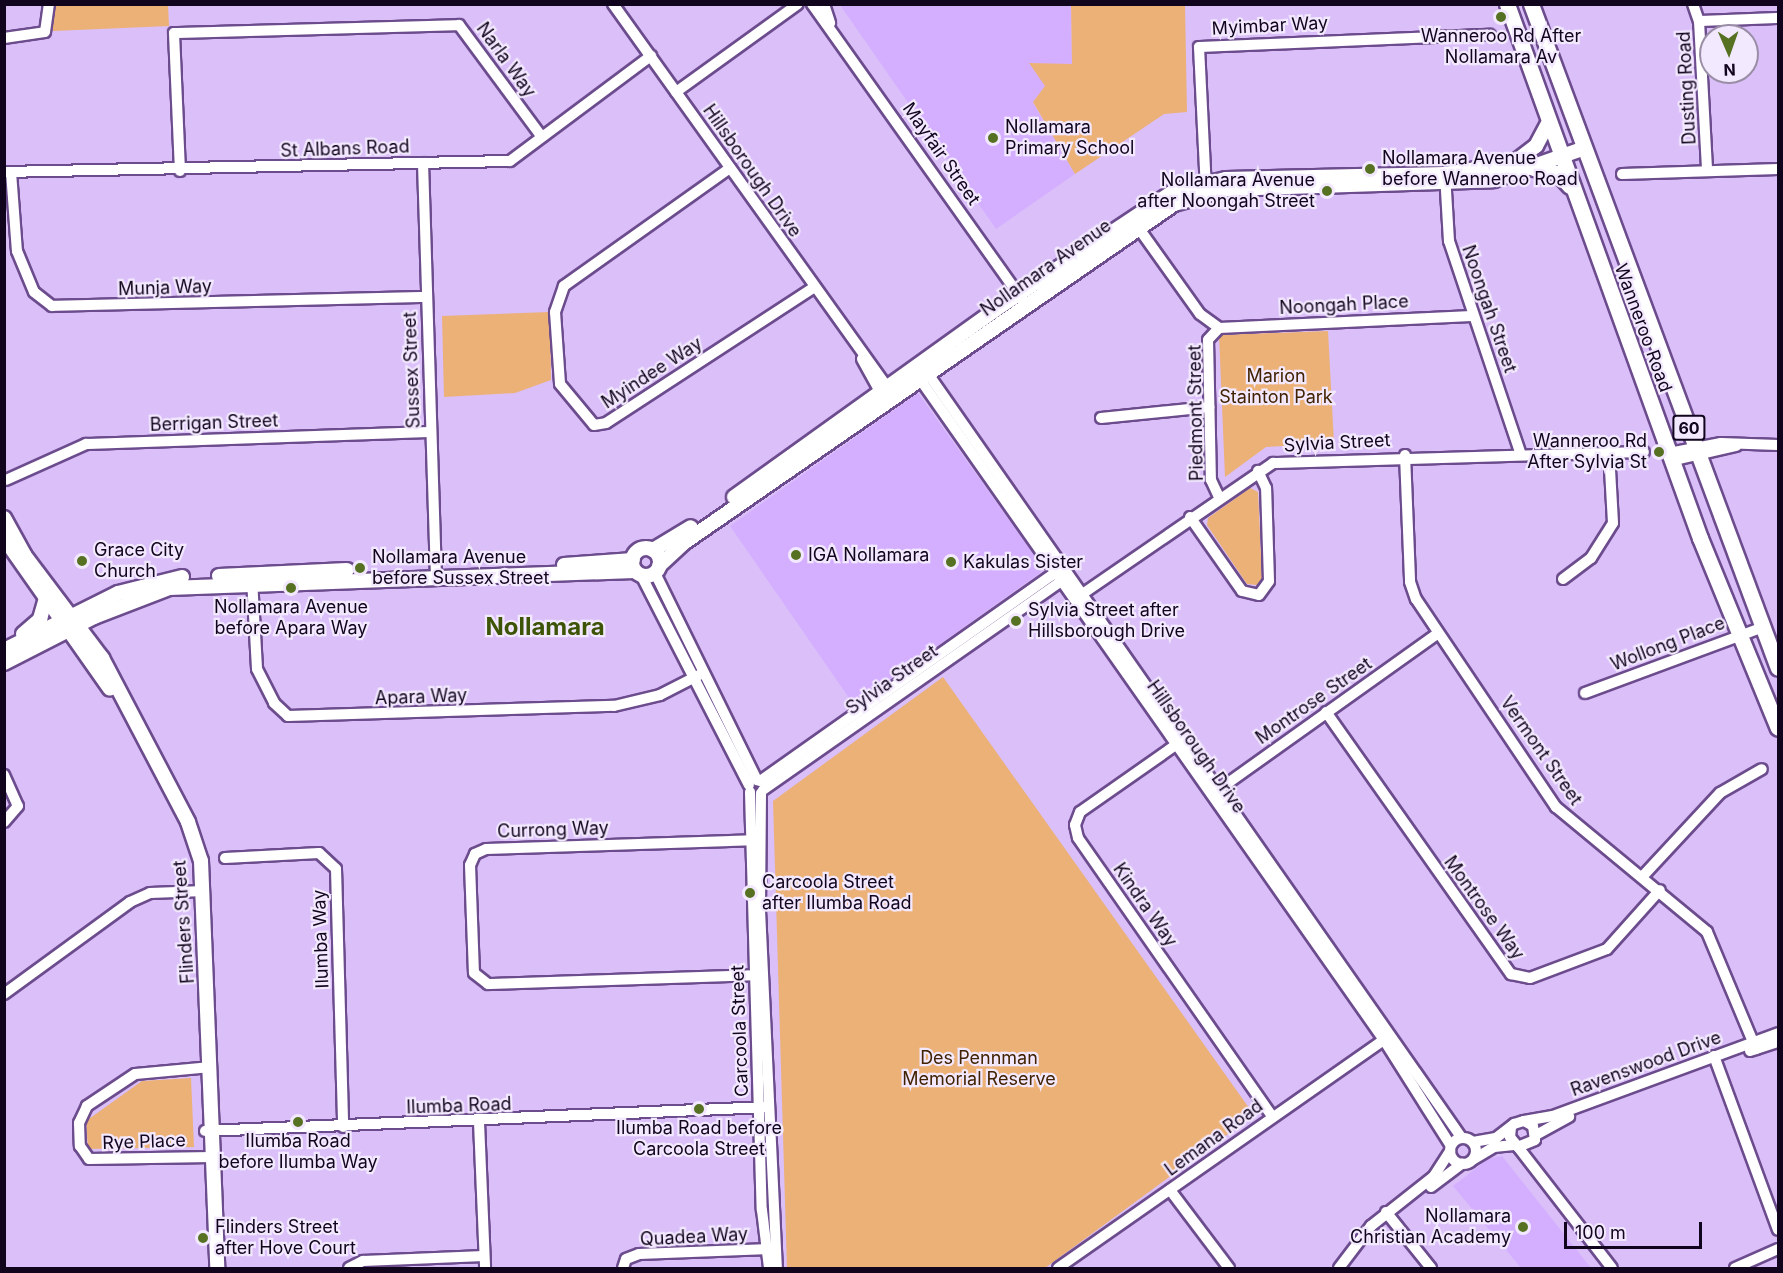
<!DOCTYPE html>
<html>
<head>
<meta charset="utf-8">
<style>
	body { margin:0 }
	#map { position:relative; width:1783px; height:1273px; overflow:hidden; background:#dabff9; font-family:Inter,sans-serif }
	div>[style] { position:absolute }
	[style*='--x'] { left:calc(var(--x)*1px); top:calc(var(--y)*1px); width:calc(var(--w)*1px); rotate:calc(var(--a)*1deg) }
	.built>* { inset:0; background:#d5afff }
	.green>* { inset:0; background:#ecb176 }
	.roads { filter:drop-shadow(2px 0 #6c4c8d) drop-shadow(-2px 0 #6c4c8d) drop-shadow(0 2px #6c4c8d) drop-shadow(0 -2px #6c4c8d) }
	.minor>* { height:10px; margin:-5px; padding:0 5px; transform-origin:5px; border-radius:5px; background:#fff }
	.minor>.ring { margin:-5px; padding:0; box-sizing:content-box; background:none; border:10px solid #fff; border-radius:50% }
	.major>* { height:14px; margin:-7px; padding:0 7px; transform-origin:7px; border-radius:7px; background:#fff }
	.major>.ring { margin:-7px; padding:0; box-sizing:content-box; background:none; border:14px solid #fff; border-radius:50% }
	.highway>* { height:15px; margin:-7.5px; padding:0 7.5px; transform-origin:7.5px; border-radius:7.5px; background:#fff }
	.dots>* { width:16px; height:16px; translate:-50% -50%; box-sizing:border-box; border:3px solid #f3e9ff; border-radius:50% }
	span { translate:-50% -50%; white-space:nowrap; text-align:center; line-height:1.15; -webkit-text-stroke:4.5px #f3e9ff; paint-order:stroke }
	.shield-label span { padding:2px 4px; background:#f3e9ff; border:2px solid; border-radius:4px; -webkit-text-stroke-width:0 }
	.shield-label { font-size:16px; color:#11051d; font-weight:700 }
	.street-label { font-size:18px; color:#11051d }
	.poi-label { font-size:18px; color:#11051d }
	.left { translate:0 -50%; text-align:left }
	.right { translate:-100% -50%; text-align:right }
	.park-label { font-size:18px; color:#412200 }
	.district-label { font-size:24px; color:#3d5407; font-weight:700 }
	.frame { position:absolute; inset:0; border:6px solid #11051d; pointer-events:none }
	.north { position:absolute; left:1699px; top:24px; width:60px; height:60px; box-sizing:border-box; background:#f3e9ff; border:2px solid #998ea5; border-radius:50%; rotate:178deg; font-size:16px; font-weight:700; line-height:24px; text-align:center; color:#11051d }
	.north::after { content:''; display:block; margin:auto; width:21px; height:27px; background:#577123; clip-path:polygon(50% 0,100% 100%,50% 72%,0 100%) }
	.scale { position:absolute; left:1564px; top:1222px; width:138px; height:27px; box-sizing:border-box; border:3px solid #11051d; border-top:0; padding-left:8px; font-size:18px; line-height:21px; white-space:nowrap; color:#11051d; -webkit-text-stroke:4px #f3e9ff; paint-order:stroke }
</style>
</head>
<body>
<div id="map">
	<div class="built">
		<i style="clip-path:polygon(840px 5px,1071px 5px,1072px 65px,1030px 63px,1045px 86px,1033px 103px,1075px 174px,996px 229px)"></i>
		<i style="clip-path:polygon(918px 393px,1042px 566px,1040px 573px,854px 705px,730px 526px)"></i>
		<i style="clip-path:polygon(1502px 1156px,1591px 1268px,1521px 1268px,1453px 1186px,1488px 1159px)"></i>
	</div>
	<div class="green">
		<i style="clip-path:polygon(52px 5px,168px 5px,169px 26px,53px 31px)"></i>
		<i style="clip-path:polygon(1071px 5px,1185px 5px,1187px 112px,1164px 114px,1075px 174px,1033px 102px,1045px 86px,1029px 63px,1072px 64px)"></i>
		<i style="clip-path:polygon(550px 312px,551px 380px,515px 393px,444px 397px,442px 316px)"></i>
		<i style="clip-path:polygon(1328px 331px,1334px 443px,1266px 447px,1225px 477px,1219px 335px)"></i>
		<i style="clip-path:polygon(1250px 488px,1258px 492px,1262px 578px,1257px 585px,1247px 584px,1207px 525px,1208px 518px)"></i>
		<i style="clip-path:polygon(943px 677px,1254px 1115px,1045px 1268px,787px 1268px,773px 801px)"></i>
		<i style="clip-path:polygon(191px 1078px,194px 1147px,88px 1149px,86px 1121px,142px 1081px)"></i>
	</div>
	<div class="roads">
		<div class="minor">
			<i style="--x:613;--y:4;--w:477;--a:54.4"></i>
			<i style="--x:812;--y:4;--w:363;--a:54.6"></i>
			<i style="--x:824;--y:4;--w:20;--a:72"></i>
			<i style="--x:1693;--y:4;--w:18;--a:71"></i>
			<i style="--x:1699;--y:21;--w:150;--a:86.9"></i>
			<i style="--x:1699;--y:21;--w:79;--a:-2.2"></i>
			<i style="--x:4;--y:38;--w:41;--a:-8.3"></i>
			<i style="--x:45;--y:32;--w:28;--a:-82"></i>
			<i style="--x:676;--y:92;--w:150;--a:-35.8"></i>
			<i style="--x:423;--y:163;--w:413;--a:88.2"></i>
			<i style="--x:730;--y:168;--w:204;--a:144.6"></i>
			<i style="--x:564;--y:286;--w:28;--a:109"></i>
			<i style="--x:555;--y:312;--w:72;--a:86"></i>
			<i style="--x:560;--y:384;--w:53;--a:50.3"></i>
			<i style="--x:594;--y:425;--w:12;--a:-9"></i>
			<i style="--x:606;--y:423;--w:249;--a:-33.1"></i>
			<i style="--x:180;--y:171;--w:138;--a:-92.5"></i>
			<i style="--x:174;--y:33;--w:285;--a:-1.6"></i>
			<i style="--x:459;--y:25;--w:139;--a:53.5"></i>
			<i style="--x:4;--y:172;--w:506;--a:-1.25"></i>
			<i style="--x:510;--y:161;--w:176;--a:-36.7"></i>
			<i style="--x:11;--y:172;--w:79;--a:85.7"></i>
			<i style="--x:17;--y:251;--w:44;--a:67.5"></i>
			<i style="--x:34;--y:292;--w:23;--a:38"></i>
			<i style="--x:52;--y:306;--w:374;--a:-1.4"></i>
			<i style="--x:1445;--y:174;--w:67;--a:86.6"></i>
			<i style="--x:1449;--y:241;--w:223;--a:71.4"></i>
			<i style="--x:1622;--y:174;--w:156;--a:-1.8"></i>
			<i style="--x:1206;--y:190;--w:143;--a:-92.8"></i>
			<i style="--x:1199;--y:47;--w:291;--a:-2.4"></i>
			<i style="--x:1135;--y:223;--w:112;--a:54.5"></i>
			<i style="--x:1200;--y:314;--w:24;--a:36"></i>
			<i style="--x:1219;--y:328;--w:16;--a:133"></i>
			<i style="--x:1208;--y:340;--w:140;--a:88.8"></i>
			<i style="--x:1211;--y:480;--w:19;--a:65"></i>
			<i style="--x:1219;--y:328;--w:253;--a:-2.7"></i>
			<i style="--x:862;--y:359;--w:43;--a:61.1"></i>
			<i style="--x:924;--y:368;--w:938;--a:55.07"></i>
			<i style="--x:917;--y:375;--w:813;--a:54.92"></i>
			<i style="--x:1384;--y:1040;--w:125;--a:57.7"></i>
			<i style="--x:1101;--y:418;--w:109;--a:-5.8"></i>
			<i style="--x:1669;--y:453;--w:53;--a:-10.9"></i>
			<i style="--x:1721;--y:443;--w:57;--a:2"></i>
			<i style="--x:1405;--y:455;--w:127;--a:87.7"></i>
			<i style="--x:1410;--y:582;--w:18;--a:71"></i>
			<i style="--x:1416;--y:599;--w:251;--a:56.1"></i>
			<i style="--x:1556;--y:807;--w:196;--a:39.6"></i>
			<i style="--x:1707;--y:932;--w:127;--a:67.3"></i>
			<i style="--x:1671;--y:461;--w:67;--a:-13"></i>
			<i style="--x:6;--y:480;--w:88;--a:-24.2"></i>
			<i style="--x:86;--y:444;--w:345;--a:-2"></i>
			<i style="--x:1190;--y:517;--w:90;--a:54.9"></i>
			<i style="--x:1242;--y:591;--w:17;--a:13"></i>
			<i style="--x:1259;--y:595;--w:17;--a:-54"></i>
			<i style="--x:1269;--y:581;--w:93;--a:-91.8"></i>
			<i style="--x:1266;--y:488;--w:19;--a:-115"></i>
			<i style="--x:655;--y:573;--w:231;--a:63.8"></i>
			<i style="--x:641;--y:575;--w:236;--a:62.8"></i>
			<i style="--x:252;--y:579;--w:90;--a:86.8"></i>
			<i style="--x:257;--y:669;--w:38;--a:63"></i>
			<i style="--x:274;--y:703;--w:19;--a:43"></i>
			<i style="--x:288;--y:716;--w:326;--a:-1.8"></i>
			<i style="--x:614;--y:706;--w:47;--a:-13.4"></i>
			<i style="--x:660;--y:695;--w:48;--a:-27.1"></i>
			<i style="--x:1563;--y:579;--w:35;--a:-37"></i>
			<i style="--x:1591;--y:558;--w:41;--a:-57.8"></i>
			<i style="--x:1613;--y:523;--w:72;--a:-93.2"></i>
			<i style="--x:1078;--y:597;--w:237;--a:-34.5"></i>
			<i style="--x:1273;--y:463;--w:371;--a:-1.7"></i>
			<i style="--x:1585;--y:693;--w:190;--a:-20.3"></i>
			<i style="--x:1326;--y:712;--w:321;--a:54.8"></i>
			<i style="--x:1511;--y:974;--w:19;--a:12"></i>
			<i style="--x:1530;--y:978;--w:82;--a:-20.6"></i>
			<i style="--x:1607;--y:949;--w:79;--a:-48.1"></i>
			<i style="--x:1180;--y:742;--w:122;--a:145"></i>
			<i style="--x:1080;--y:812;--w:14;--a:111"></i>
			<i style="--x:1075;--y:825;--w:13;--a:77"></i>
			<i style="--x:1078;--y:838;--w:339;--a:55.1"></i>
			<i style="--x:4;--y:775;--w:34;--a:66"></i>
			<i style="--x:18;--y:806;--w:21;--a:131"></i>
			<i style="--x:760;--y:781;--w:368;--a:-35.2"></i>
			<i style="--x:763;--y:790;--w:370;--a:-35"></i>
			<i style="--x:750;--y:792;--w:418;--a:88.4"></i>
			<i style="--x:762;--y:1210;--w:58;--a:83.1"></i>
			<i style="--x:761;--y:793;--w:117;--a:90.5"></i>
			<i style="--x:760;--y:910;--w:358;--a:87.3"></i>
			<i style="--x:1214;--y:793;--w:275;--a:-35.5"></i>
			<i style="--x:760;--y:840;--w:274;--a:178.1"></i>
			<i style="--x:486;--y:849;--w:12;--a:156"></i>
			<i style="--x:475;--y:854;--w:12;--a:114"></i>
			<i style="--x:470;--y:865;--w:108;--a:87.9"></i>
			<i style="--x:474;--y:973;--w:18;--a:38"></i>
			<i style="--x:488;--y:984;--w:275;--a:-1.9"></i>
			<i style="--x:225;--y:858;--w:94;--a:-3"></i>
			<i style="--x:319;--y:853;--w:23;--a:43"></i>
			<i style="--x:336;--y:869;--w:258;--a:88.4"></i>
			<i style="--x:1642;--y:877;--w:115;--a:-47.1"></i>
			<i style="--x:1720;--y:793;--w:48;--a:-29.7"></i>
			<i style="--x:4;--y:994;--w:156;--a:-36.1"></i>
			<i style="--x:130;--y:902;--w:22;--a:-24"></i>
			<i style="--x:150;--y:893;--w:54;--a:-2.1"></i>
			<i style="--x:1750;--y:1051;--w:29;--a:-18"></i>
			<i style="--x:1714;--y:1056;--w:185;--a:69.8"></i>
			<i style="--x:211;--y:1067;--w:76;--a:174.7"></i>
			<i style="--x:135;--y:1074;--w:58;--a:146.3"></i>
			<i style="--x:87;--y:1106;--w:19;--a:115"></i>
			<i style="--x:79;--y:1123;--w:23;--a:88"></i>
			<i style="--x:80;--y:1146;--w:16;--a:55"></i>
			<i style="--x:89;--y:1159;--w:123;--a:-0.9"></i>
			<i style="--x:1524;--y:1121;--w:29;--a:-10"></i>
			<i style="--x:1553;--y:1116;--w:240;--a:-20.2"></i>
			<i style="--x:479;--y:1122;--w:146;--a:87.6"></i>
			<i style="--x:205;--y:1131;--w:564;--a:-2.44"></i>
			<i style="--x:1536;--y:1135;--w:38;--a:-29"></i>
			<i class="ring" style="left:1450px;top:1138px;width:16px;height:16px"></i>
			<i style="--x:1473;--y:1142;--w:23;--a:-10"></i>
			<i style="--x:1496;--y:1138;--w:23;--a:-38"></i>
			<i style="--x:1514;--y:1124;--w:10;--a:-17"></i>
			<i style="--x:1524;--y:1121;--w:10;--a:29"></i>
			<i style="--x:1533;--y:1126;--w:14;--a:82"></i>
			<i style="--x:1535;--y:1140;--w:18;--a:158"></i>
			<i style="--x:1518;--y:1147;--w:13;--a:-129"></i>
			<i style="--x:1510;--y:1137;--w:9;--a:-84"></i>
			<i style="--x:1518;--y:1147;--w:153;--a:52.2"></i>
			<i style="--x:1474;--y:1159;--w:23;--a:-31"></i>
			<i style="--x:1494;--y:1147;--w:20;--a:-6"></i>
			<i style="--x:1431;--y:1187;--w:39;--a:-37"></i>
			<i style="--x:1170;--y:1190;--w:98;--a:52.9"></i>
			<i style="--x:1386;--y:1212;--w:72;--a:51.2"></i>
			<i style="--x:349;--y:1268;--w:16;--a:-27"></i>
			<i style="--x:363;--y:1261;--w:121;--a:-2.4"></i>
			<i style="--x:623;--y:1268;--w:9;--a:-72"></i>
			<i style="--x:626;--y:1259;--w:14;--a:-21"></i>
			<i style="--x:639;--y:1254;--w:131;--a:-2.2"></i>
			<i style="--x:1058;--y:1268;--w:403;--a:-35"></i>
			<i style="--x:1339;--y:1268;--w:53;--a:-52.7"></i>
			<i style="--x:1371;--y:1226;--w:80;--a:-38.4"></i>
			<i style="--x:1434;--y:1176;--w:30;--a:-57"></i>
			<i style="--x:1735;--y:1268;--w:47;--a:-23.8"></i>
		</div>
		<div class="major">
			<i style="--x:1516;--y:161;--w:25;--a:-37"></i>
			<i style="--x:1536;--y:146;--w:24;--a:-62"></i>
			<i style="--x:1534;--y:169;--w:23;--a:10"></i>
			<i style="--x:1557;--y:173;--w:19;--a:47"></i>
			<i style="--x:734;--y:497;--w:321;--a:-35.6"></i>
			<i style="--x:995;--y:310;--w:215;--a:-33.6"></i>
			<i style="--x:1174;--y:191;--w:53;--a:-13"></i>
			<i style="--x:1226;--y:179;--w:219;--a:-1.3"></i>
			<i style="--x:1445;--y:174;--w:83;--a:-9"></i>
			<i style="--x:4;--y:518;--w:43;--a:61.1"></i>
			<i style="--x:25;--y:556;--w:128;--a:53"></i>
			<i style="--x:102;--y:658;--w:185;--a:62.3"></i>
			<i style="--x:188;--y:822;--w:41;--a:71.6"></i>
			<i style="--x:201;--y:861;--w:407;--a:87.7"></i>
			<i style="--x:4;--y:538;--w:184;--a:54.9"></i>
			<i class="ring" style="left:632px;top:548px;width:14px;height:14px"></i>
			<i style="--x:653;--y:550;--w:44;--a:-31.2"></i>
			<i style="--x:564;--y:565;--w:69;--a:-4.1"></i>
			<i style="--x:659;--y:566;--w:35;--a:-43"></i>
			<i style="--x:685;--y:542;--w:594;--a:-34.65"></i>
			<i style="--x:1174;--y:204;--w:56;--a:-15.5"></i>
			<i style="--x:1228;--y:189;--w:266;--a:-1.9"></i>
			<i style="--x:1494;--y:180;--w:96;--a:-19.4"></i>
			<i style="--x:219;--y:576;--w:128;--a:-2.7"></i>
			<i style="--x:23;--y:634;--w:23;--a:-41"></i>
			<i style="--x:40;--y:619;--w:19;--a:-74"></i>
			<i style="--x:4;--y:650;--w:127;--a:-26.6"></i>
			<i style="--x:118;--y:593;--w:66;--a:-14"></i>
			<i style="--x:4;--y:663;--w:101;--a:-27.1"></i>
			<i style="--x:94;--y:617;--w:80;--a:-21.1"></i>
			<i style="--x:169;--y:588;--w:466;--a:-2.1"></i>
		</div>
		<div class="highway">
			<i style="--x:1507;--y:4;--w:568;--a:70.13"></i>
			<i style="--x:1700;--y:538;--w:205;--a:67.7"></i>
			<i style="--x:1531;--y:4;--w:708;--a:69.6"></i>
		</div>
	</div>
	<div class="dots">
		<i style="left:1501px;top:17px;background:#577123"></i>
		<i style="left:993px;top:138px;background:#577123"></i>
		<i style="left:1370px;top:169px;background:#577123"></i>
		<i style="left:1327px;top:191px;background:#577123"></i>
		<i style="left:1659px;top:452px;background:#577123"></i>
		<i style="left:796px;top:555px;background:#577123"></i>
		<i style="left:82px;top:561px;background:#577123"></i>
		<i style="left:951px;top:562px;background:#577123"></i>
		<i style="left:360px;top:568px;background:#577123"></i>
		<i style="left:291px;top:588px;background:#577123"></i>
		<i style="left:1016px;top:621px;background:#577123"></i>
		<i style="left:750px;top:893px;background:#577123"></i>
		<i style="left:699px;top:1109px;background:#577123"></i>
		<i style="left:298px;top:1122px;background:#577123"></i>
		<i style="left:1523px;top:1227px;background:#577123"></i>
		<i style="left:203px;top:1238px;background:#577123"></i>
	</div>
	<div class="shield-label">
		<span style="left:1689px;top:428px">60</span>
	</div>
	<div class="street-label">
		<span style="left:1270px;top:26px;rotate:-3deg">Myimbar Way</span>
		<span style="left:506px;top:60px;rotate:54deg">Narla Way</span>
		<span style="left:1687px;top:88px;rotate:-93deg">Dusting Road</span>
		<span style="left:345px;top:149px;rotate:-2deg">St Albans Road</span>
		<span style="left:941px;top:154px;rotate:55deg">Mayfair Street</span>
		<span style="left:752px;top:171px;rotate:55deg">Hillsborough Drive</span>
		<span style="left:1046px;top:268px;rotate:-35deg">Nollamara Avenue</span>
		<span style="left:165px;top:288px;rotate:-2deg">Munja Way</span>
		<span style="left:1344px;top:305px;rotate:-3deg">Noongah Place</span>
		<span style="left:1489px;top:309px;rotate:71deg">Noongah Street</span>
		<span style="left:1643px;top:328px;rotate:70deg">Wanneroo Road</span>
		<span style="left:412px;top:370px;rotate:-92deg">Sussex Street</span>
		<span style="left:652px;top:373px;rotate:-33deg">Myindee Way</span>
		<span style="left:1196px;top:413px;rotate:-91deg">Piedmont Street</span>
		<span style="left:214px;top:423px;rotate:-2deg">Berrigan Street</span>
		<span style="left:1337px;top:443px;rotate:-3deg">Sylvia Street</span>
		<span style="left:1668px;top:644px;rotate:-21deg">Wollong Place</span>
		<span style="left:892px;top:680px;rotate:-35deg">Sylvia Street</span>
		<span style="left:421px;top:697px;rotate:-2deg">Apara Way</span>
		<span style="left:1314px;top:701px;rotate:-35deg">Montrose Street</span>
		<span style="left:1196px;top:747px;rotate:55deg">Hillsborough Drive</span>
		<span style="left:1541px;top:751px;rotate:55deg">Vermont Street</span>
		<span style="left:553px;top:830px;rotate:-2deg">Currong Way</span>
		<span style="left:1145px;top:905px;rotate:55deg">Kindra Way</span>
		<span style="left:1484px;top:908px;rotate:54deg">Montrose Way</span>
		<span style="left:184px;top:922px;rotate:-94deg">Flinders Street</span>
		<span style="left:321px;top:939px;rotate:-92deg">Ilumba Way</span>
		<span style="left:740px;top:1031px;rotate:-92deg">Carcoola Street</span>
		<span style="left:1646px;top:1064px;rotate:-20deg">Ravenswood Drive</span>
		<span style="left:459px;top:1106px;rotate:-2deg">Ilumba Road</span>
		<span style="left:1214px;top:1138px;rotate:-36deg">Lemana Road</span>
		<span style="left:144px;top:1142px;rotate:-2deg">Rye Place</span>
		<span style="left:694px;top:1237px;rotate:-3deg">Quadea Way</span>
	</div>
	<div class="poi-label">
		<span style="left:1501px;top:47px">Wanneroo Rd After<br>Nollamara Av</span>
		<span class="left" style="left:1005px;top:138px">Nollamara<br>Primary School</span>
		<span class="left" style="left:1382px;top:169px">Nollamara Avenue<br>before Wanneroo Road</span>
		<span class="right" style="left:1315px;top:191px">Nollamara Avenue<br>after Noongah Street</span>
		<span class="right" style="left:1647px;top:452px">Wanneroo Rd<br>After Sylvia St</span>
		<span class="left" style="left:94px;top:561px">Grace City<br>Church</span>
		<span class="left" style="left:808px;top:555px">IGA Nollamara</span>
		<span class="left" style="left:372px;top:568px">Nollamara Avenue<br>before Sussex Street</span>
		<span class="left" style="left:963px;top:562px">Kakulas Sister</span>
		<span style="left:291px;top:618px">Nollamara Avenue<br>before Apara Way</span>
		<span class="left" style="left:1028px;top:621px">Sylvia Street after<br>Hillsborough Drive</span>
		<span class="left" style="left:762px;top:893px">Carcoola Street<br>after Ilumba Road</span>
		<span style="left:699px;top:1139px">Ilumba Road before<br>Carcoola Street</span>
		<span style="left:298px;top:1152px">Ilumba Road<br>before Ilumba Way</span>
		<span class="right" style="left:1511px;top:1227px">Nollamara<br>Christian Academy</span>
		<span class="left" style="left:215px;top:1238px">Flinders Street<br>after Hove Court</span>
	</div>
	<div class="park-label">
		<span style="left:1276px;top:387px">Marion<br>Stainton Park</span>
		<span style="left:979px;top:1069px">Des Pennman<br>Memorial Reserve</span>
	</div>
	<div class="district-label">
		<span style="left:545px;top:627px">Nollamara</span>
	</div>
	<div class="frame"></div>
	<div class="north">N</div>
	<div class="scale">100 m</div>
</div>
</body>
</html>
